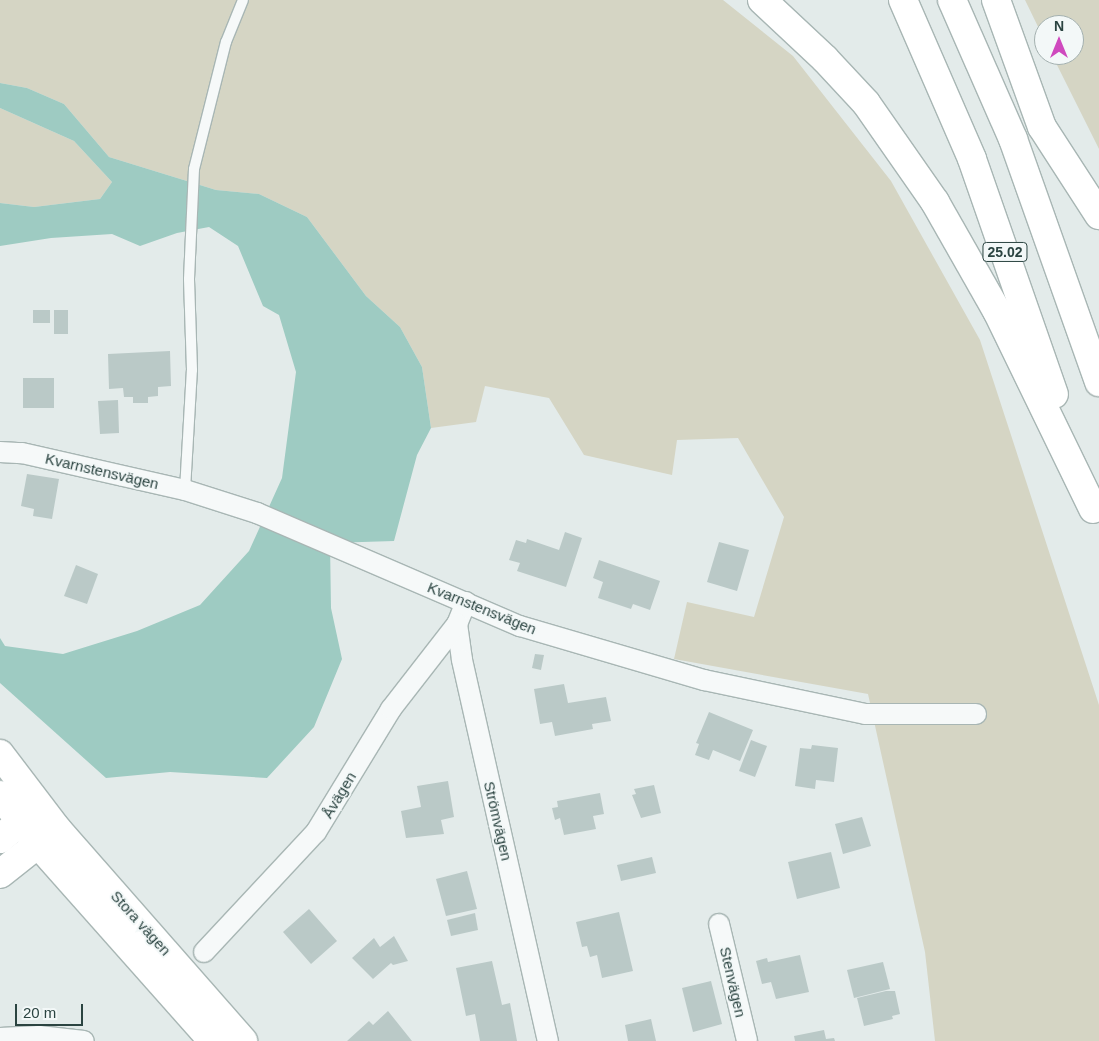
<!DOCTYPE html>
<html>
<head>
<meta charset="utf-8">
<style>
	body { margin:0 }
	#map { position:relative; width:1099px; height:1041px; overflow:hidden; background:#e3ebea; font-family:Helvetica,sans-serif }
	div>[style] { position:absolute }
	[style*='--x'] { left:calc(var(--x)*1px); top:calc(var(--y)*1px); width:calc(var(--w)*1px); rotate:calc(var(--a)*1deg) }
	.green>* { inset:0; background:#d5d5c4 }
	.water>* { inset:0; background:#9ecbc2 }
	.building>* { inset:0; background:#bac9c7 }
	.roads { filter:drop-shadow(1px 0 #a8b6b4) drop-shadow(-1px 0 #a8b6b4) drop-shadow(0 1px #a8b6b4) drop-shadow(0 -1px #a8b6b4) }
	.lane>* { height:10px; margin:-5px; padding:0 5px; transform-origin:5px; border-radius:5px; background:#f6f9f9 }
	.street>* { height:20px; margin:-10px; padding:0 10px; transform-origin:10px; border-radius:10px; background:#f6f9f9 }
	.secondary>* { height:28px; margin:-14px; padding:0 14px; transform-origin:14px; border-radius:14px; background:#fff }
	.highway>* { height:28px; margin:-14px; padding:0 14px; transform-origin:14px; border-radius:14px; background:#fff }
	span { translate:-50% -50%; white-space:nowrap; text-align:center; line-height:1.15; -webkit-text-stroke:4px #f3f8f8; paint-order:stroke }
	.shield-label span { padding:1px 4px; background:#f3f8f8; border:1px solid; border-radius:4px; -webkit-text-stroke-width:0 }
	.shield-label { font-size:14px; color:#2b4441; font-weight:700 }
	.street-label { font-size:15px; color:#2b4441 }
	.north { position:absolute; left:1034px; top:15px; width:50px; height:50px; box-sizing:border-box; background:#f3f8f8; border:1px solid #a3b0af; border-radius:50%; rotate:0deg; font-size:14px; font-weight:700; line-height:20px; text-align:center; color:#2b4441 }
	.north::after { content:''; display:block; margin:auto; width:18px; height:22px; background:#cf49be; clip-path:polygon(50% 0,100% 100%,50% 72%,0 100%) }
	.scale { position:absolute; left:15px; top:1004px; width:68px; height:22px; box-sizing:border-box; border:2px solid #2b4441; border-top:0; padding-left:6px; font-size:15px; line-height:18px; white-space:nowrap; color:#2b4441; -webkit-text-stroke:4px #f3f8f8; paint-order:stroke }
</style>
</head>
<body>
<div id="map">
	<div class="green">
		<i style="clip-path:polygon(0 0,723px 0,793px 56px,891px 181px,980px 340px,1099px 705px,1099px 1041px,935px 1041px,925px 952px,868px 694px,674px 659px,687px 602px,754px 617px,784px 517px,738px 438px,677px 440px,672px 475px,584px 455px,549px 398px,485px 386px,476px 422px,431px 428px,422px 367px,400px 327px,366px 296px,307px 217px,259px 194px,216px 190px,109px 157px,64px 104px,27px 88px,0 83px)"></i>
		<i style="clip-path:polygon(1025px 0,1099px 0,1099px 149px,1052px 55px,1074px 55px,1074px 25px,1044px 25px,1044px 39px)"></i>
		<i style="clip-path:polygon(0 108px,74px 141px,112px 182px,100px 199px,34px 207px,0 203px)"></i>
	</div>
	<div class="water">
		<i style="clip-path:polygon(0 83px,27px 88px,64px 104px,109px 157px,216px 190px,259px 194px,307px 217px,366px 296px,400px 327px,422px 367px,431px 428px,417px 455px,394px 541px,330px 543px,331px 608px,342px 659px,314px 727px,267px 778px,170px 772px,106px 778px,0 683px,0 638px,5px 646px,63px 654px,137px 631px,200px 605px,249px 551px,282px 478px,296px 372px,279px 315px,263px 306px,238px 246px,209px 227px,177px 233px,140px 246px,112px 234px,51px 238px,0 246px,0 203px,34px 207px,100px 199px,112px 182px,74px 141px,0 108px)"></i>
	</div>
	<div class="building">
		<i style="clip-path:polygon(33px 310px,50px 310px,50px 323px,33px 323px)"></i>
		<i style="clip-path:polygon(54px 310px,68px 310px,68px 334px,54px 334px)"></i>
		<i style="clip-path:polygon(170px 351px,171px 386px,158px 387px,158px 396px,148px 397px,148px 403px,133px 403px,133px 397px,124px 397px,123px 388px,109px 389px,108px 354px)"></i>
		<i style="clip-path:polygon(23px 378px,54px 378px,54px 408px,23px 408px)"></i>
		<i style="clip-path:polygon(118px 400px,119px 433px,100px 434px,98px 401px)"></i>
		<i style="clip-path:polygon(27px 474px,59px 479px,52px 519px,33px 516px,34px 509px,21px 506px)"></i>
		<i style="clip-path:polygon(565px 532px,582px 538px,566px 587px,517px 571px,520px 563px,509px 560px,516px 540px,526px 543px,527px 539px,559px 550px)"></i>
		<i style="clip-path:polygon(719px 542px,749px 550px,737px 591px,707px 582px)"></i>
		<i style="clip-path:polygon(599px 560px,660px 581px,650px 610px,633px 604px,631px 609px,598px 598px,603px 582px,593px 578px)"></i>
		<i style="clip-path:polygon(76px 565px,98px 574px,87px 604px,64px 596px)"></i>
		<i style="clip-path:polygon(535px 654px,544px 655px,541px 670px,532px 668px)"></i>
		<i style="clip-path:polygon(564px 684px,568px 703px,606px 697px,611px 721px,592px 724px,593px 729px,555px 736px,552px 722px,540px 724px,534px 689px)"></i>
		<i style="clip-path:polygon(709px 712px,753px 730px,740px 761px,713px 750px,709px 760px,695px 755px,699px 744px,696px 743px)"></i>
		<i style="clip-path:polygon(751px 740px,767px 746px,755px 777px,739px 771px)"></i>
		<i style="clip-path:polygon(812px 745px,838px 748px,834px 782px,816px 780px,815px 789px,795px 786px,800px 748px,811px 749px)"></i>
		<i style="clip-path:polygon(448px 781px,454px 817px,441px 820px,444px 834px,406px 838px,401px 811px,421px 807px,417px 786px)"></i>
		<i style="clip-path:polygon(654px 785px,661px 813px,641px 818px,632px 795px,636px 794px,634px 789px)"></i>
		<i style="clip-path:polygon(600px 793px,604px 814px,593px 816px,596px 829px,564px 835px,560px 818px,555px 820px,552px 808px,558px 807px,557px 801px)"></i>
		<i style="clip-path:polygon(862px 817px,871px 846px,843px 854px,835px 824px)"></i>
		<i style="clip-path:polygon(831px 852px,840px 888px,797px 899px,788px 862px)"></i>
		<i style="clip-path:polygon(652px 857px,656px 873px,621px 881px,617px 865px)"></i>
		<i style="clip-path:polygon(467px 871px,477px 909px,446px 916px,436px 879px)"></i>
		<i style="clip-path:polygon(309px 909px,337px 941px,311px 964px,283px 932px)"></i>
		<i style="clip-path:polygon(619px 912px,633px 971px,602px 978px,597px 955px,590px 957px,587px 946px,582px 947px,576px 922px)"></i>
		<i style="clip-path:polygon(475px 913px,478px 930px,451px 936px,447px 920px)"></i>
		<i style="clip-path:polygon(394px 936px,408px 961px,393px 965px,391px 963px,373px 979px,352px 958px,374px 938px,380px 947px)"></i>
		<i style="clip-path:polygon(800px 955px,809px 992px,776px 999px,771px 982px,762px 984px,756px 961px,767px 958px,768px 962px)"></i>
		<i style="clip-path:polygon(492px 961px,502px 1005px,510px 1003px,517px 1041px,480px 1041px,475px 1014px,466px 1016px,456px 968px)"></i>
		<i style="clip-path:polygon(883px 962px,890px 989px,854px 998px,847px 970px)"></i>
		<i style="clip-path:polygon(711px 981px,722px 1024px,693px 1032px,682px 988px)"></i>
		<i style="clip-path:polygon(886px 991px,895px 991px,900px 1014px,892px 1016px,893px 1019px,864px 1026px,857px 998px)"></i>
		<i style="clip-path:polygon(388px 1011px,412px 1041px,347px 1041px,369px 1021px,373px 1025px)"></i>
		<i style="clip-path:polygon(651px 1019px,656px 1041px,628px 1041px,625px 1025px)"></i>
		<i style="clip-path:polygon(824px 1030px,826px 1039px,834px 1038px,835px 1041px,795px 1041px,794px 1036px)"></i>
	</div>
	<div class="roads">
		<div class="lane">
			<i style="--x:185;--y:490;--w:120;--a:-86.7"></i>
			<i style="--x:192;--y:370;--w:91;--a:-91.9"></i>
			<i style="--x:189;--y:279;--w:110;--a:-87.4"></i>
			<i style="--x:194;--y:169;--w:131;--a:-75.9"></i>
			<i style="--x:226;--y:42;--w:45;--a:-68"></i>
		</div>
		<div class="street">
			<i style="--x:0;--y:452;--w:22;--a:3"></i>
			<i style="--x:22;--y:453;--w:167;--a:12.8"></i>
			<i style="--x:185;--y:490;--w:76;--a:17.7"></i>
			<i style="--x:257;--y:513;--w:286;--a:23.3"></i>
			<i style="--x:520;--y:626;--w:192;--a:16.4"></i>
			<i style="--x:704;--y:680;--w:165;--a:11.9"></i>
			<i style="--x:865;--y:714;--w:111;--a:0"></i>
			<i style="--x:466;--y:602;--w:24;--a:112"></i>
			<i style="--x:457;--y:624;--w:36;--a:82"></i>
			<i style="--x:462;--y:660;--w:391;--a:77.3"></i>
			<i style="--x:719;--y:924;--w:120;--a:76.5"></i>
			<i style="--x:204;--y:952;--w:164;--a:-47"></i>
			<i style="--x:316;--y:832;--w:144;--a:-58.6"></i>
			<i style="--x:391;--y:709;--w:108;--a:-52.2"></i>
			<i style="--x:0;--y:1038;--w:39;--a:-3"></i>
			<i style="--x:39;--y:1036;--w:45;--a:6.3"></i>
		</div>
		<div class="secondary">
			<i style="--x:0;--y:754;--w:94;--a:52.8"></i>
			<i style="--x:57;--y:829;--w:282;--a:48.7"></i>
			<i style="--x:0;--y:795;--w:62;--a:52.2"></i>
			<i style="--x:38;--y:844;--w:264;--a:48.4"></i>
			<i style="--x:0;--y:839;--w:46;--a:-40.6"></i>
			<i style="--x:0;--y:874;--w:66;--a:-38.3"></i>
		</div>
		<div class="highway">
			<i style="--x:762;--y:0;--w:86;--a:43.1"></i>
			<i style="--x:825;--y:59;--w:60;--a:47"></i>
			<i style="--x:866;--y:103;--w:121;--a:55.1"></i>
			<i style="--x:935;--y:202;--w:125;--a:60.4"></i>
			<i style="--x:997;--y:311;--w:220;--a:64.1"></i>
			<i style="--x:903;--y:0;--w:173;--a:66.5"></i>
			<i style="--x:972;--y:159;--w:249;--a:70.8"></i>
			<i style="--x:952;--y:0;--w:152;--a:66.3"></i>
			<i style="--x:1013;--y:139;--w:258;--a:70.5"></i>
			<i style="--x:996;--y:0;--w:135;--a:70.1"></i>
			<i style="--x:1042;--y:127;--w:105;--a:57.1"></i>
		</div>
	</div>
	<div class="shield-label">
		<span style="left:1005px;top:252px">25.02</span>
	</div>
	<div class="street-label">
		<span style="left:102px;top:471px;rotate:13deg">Kvarnstensvägen</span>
		<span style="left:482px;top:608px;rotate:22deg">Kvarnstensvägen</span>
		<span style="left:339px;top:795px;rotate:-59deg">Åvägen</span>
		<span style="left:498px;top:821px;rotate:77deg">Strömvägen</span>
		<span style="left:141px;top:923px;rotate:48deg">Stora vägen</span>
		<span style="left:733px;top:982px;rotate:77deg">Stenvägen</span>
	</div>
	<div class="north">N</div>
	<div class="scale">20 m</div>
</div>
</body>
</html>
